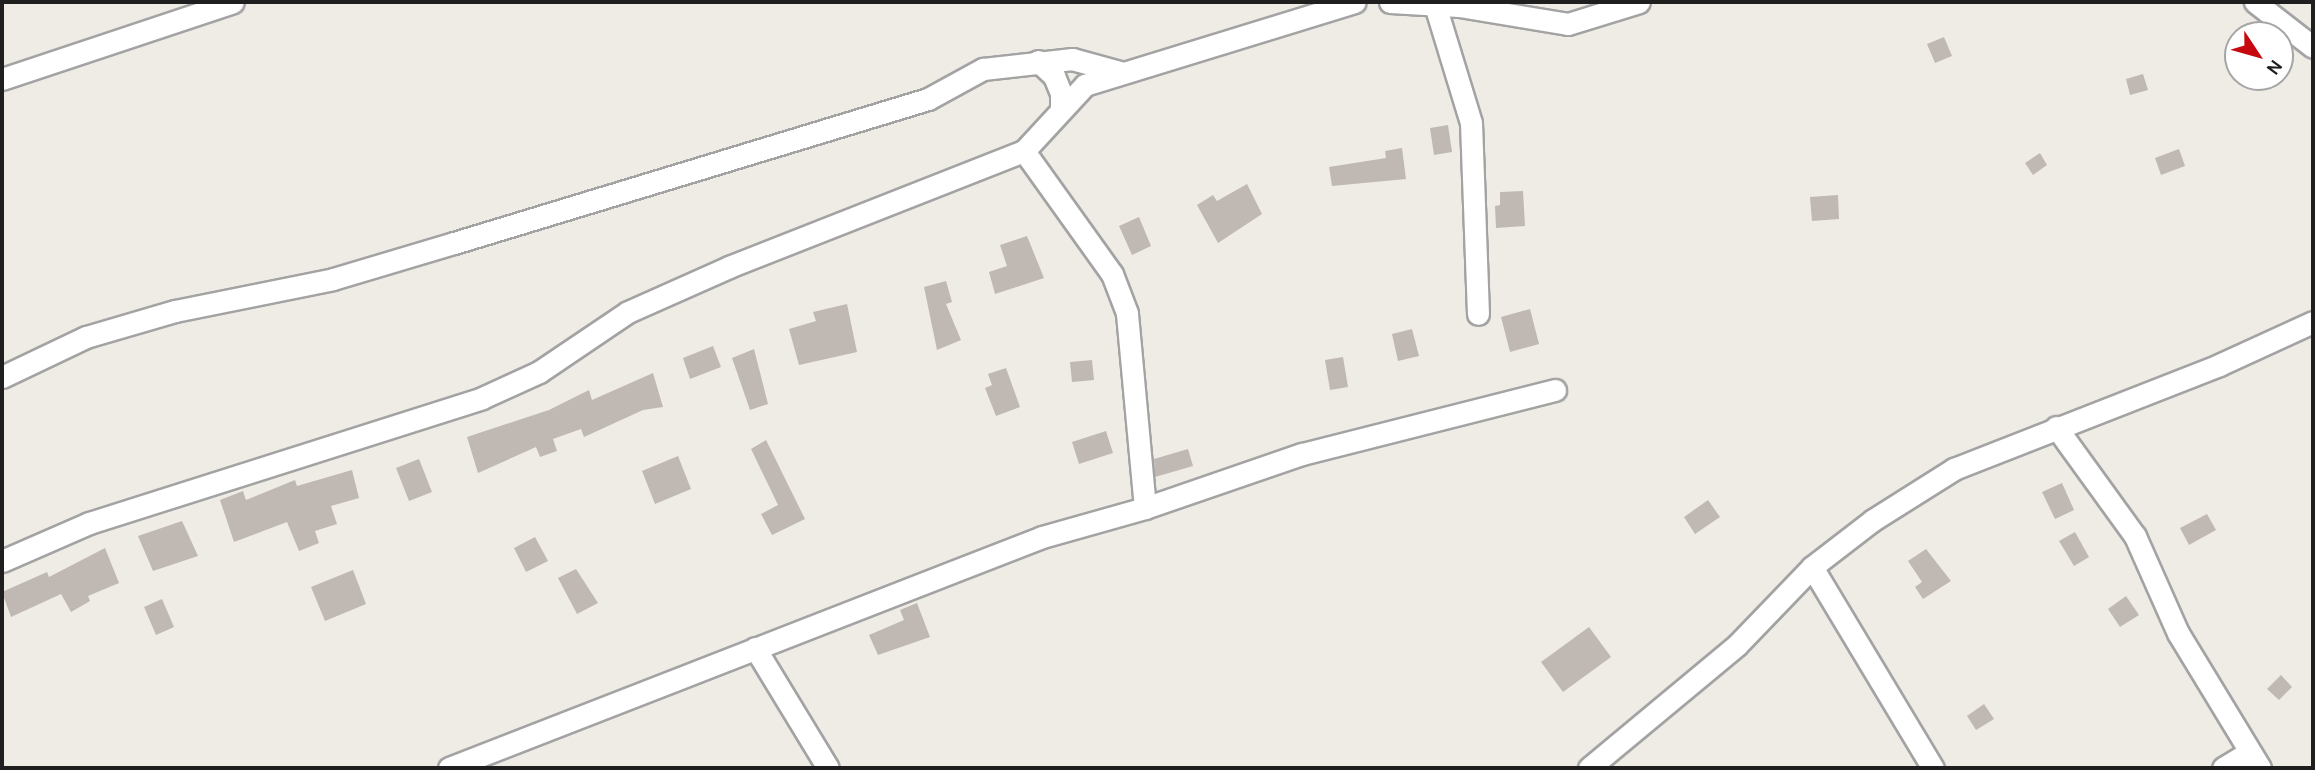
<!DOCTYPE html>
<html>
<head>
<meta charset="utf-8">
<style>
	body { margin:0 }
	#map { position:relative; width:2315px; height:770px; overflow:hidden; background:#efece6; font-family:Karla,sans-serif }
	div>[style] { position:absolute }
	[style*='--x'] { left:calc(var(--x)*1px); top:calc(var(--y)*1px); width:calc(var(--w)*1px); rotate:calc(var(--a)*1deg) }
	.building>* { inset:0; background:#c0b8b2 }
	.roads { filter:drop-shadow(2px 0 #a3a3a3) drop-shadow(-2px 0 #a3a3a3) drop-shadow(0 2px #a3a3a3) drop-shadow(0 -2px #a3a3a3) }
	.minor>* { height:21px; margin:-10.5px; padding:0 10.5px; transform-origin:10.5px; border-radius:10.5px; background:#fff }
	span { translate:-50% -50%; white-space:nowrap; text-align:center; line-height:1.15; -webkit-text-stroke:5px #fff; paint-order:stroke }
	.frame { position:absolute; inset:0; border:4px solid #1f1f1f; pointer-events:none }
	.north { position:absolute; left:2224px; top:21px; width:70px; height:70px; box-sizing:border-box; background:#fff; border:2px solid #a5a5a5; border-radius:50%; rotate:126deg; font-size:19px; font-weight:700; line-height:28px; text-align:center; color:#1f1f1f }
	.north::after { content:''; display:block; margin:auto; width:24px; height:32px; background:#c5090f; clip-path:polygon(50% 0,100% 100%,50% 72%,0 100%) }
</style>
</head>
<body>
<div id="map">
	<div class="building">
		<i style="clip-path:polygon(1944px 37px,1952px 56px,1935px 63px,1927px 44px)"></i>
		<i style="clip-path:polygon(2143px 74px,2148px 90px,2130px 95px,2126px 79px)"></i>
		<i style="clip-path:polygon(1448px 125px,1452px 152px,1434px 155px,1430px 128px)"></i>
		<i style="clip-path:polygon(1402px 148px,1406px 179px,1332px 186px,1329px 167px,1386px 158px,1385px 151px)"></i>
		<i style="clip-path:polygon(2179px 149px,2185px 166px,2161px 175px,2155px 158px)"></i>
		<i style="clip-path:polygon(2040px 153px,2047px 165px,2033px 175px,2025px 163px)"></i>
		<i style="clip-path:polygon(1247px 184px,1262px 214px,1218px 243px,1197px 205px,1213px 195px,1217px 201px)"></i>
		<i style="clip-path:polygon(1523px 191px,1525px 226px,1496px 228px,1495px 206px,1500px 205px,1500px 192px)"></i>
		<i style="clip-path:polygon(1838px 195px,1839px 219px,1812px 221px,1810px 197px)"></i>
		<i style="clip-path:polygon(1139px 217px,1151px 246px,1132px 255px,1119px 226px)"></i>
		<i style="clip-path:polygon(1027px 236px,1044px 278px,995px 294px,989px 272px,1007px 266px,1000px 245px)"></i>
		<i style="clip-path:polygon(946px 281px,952px 302px,946px 304px,961px 340px,937px 350px,924px 287px)"></i>
		<i style="clip-path:polygon(847px 304px,857px 352px,799px 365px,789px 329px,816px 321px,813px 312px)"></i>
		<i style="clip-path:polygon(1530px 309px,1539px 344px,1510px 352px,1501px 317px)"></i>
		<i style="clip-path:polygon(1412px 329px,1419px 356px,1398px 361px,1392px 334px)"></i>
		<i style="clip-path:polygon(713px 346px,721px 367px,690px 379px,683px 358px)"></i>
		<i style="clip-path:polygon(754px 349px,768px 404px,750px 410px,732px 358px)"></i>
		<i style="clip-path:polygon(1343px 357px,1348px 387px,1330px 390px,1325px 360px)"></i>
		<i style="clip-path:polygon(1092px 360px,1094px 380px,1072px 382px,1070px 362px)"></i>
		<i style="clip-path:polygon(1006px 368px,1020px 407px,996px 416px,985px 388px,992px 385px,988px 374px)"></i>
		<i style="clip-path:polygon(653px 373px,663px 407px,643px 410px,584px 437px,581px 429px,553px 439px,557px 451px,540px 457px,536px 447px,478px 473px,467px 437px,549px 410px,589px 390px,592px 400px)"></i>
		<i style="clip-path:polygon(1106px 431px,1113px 453px,1079px 464px,1072px 442px)"></i>
		<i style="clip-path:polygon(766px 440px,805px 519px,772px 535px,761px 514px,778px 505px,751px 449px)"></i>
		<i style="clip-path:polygon(1188px 449px,1193px 466px,1155px 477px,1154px 459px)"></i>
		<i style="clip-path:polygon(678px 456px,691px 489px,655px 504px,642px 471px)"></i>
		<i style="clip-path:polygon(419px 459px,432px 492px,409px 501px,396px 468px)"></i>
		<i style="clip-path:polygon(352px 470px,359px 498px,331px 506px,337px 524px,315px 531px,319px 543px,299px 551px,287px 522px,234px 542px,220px 500px,243px 491px,246px 500px,295px 480px,297px 486px)"></i>
		<i style="clip-path:polygon(2062px 483px,2074px 510px,2055px 519px,2042px 492px)"></i>
		<i style="clip-path:polygon(1708px 500px,1720px 517px,1695px 534px,1684px 517px)"></i>
		<i style="clip-path:polygon(2207px 514px,2216px 530px,2189px 545px,2180px 528px)"></i>
		<i style="clip-path:polygon(182px 521px,198px 556px,153px 571px,138px 536px)"></i>
		<i style="clip-path:polygon(2075px 532px,2089px 557px,2074px 566px,2059px 541px)"></i>
		<i style="clip-path:polygon(535px 537px,548px 561px,526px 572px,514px 548px)"></i>
		<i style="clip-path:polygon(105px 548px,119px 583px,88px 596px,90px 601px,71px 612px,61px 594px,11px 617px,2px 592px,47px 572px,49px 577px)"></i>
		<i style="clip-path:polygon(1926px 549px,1951px 581px,1923px 599px,1915px 587px,1922px 582px,1908px 561px)"></i>
		<i style="clip-path:polygon(576px 569px,598px 603px,577px 614px,558px 578px)"></i>
		<i style="clip-path:polygon(353px 570px,366px 604px,325px 621px,311px 587px)"></i>
		<i style="clip-path:polygon(2126px 596px,2139px 615px,2120px 627px,2108px 609px)"></i>
		<i style="clip-path:polygon(162px 599px,174px 627px,156px 635px,144px 607px)"></i>
		<i style="clip-path:polygon(917px 603px,930px 637px,878px 655px,869px 635px,904px 620px,900px 610px)"></i>
		<i style="clip-path:polygon(1589px 627px,1611px 657px,1563px 692px,1541px 662px)"></i>
		<i style="clip-path:polygon(2281px 675px,2292px 687px,2279px 700px,2267px 689px)"></i>
		<i style="clip-path:polygon(1984px 704px,1994px 719px,1976px 730px,1967px 716px)"></i>
	</div>
	<div class="roads">
		<div class="minor">
			<i style="--x:1390;--y:2;--w:69;--a:3.3"></i>
			<i style="--x:1459;--y:6;--w:110;--a:9.4"></i>
			<i style="--x:1568;--y:24;--w:74;--a:-17.2"></i>
			<i style="--x:2255;--y:2;--w:73;--a:37.8"></i>
			<i style="--x:1435;--y:5;--w:123;--a:73"></i>
			<i style="--x:1471;--y:123;--w:191;--a:87.9"></i>
			<i style="--x:1038;--y:61;--w:22;--a:43"></i>
			<i style="--x:1054;--y:76;--w:18;--a:68"></i>
			<i style="--x:1061;--y:93;--w:14;--a:90"></i>
			<i style="--x:2;--y:79;--w:243;--a:-18.4"></i>
			<i style="--x:2;--y:377;--w:93;--a:-25.5"></i>
			<i style="--x:86;--y:337;--w:93;--a:-16.3"></i>
			<i style="--x:175;--y:311;--w:161;--a:-11.4"></i>
			<i style="--x:333;--y:279;--w:126;--a:-16.6"></i>
			<i style="--x:454;--y:243;--w:495;--a:-16.9"></i>
			<i style="--x:928;--y:99;--w:63;--a:-28.6"></i>
			<i style="--x:983;--y:69;--w:90;--a:-6.4"></i>
			<i style="--x:1072;--y:59;--w:50;--a:15.2"></i>
			<i style="--x:2056;--y:427;--w:135;--a:54.1"></i>
			<i style="--x:2135;--y:536;--w:106;--a:66.1"></i>
			<i style="--x:2178;--y:633;--w:158;--a:58.7"></i>
			<i style="--x:1145;--y:508;--w:166;--a:-19"></i>
			<i style="--x:1302;--y:454;--w:261;--a:-14.2"></i>
			<i style="--x:2;--y:561;--w:95;--a:-23.6"></i>
			<i style="--x:89;--y:523;--w:412;--a:-17.6"></i>
			<i style="--x:482;--y:398;--w:63;--a:-24.5"></i>
			<i style="--x:539;--y:372;--w:107;--a:-34"></i>
			<i style="--x:628;--y:312;--w:111;--a:-24"></i>
			<i style="--x:729;--y:267;--w:317;--a:-21.5"></i>
			<i style="--x:1024;--y:151;--w:90;--a:-47.3"></i>
			<i style="--x:1085;--y:85;--w:282;--a:-17.1"></i>
			<i style="--x:1812;--y:567;--w:235;--a:59"></i>
			<i style="--x:755;--y:648;--w:140;--a:58.7"></i>
			<i style="--x:449;--y:768;--w:636;--a:-21.28"></i>
			<i style="--x:1042;--y:537;--w:107;--a:-15.7"></i>
			<i style="--x:1145;--y:508;--w:196;--a:-95.3"></i>
			<i style="--x:1127;--y:313;--w:42;--a:-111"></i>
			<i style="--x:1112;--y:274;--w:151;--a:-125.6"></i>
			<i style="--x:1589;--y:768;--w:192;--a:-39.7"></i>
			<i style="--x:1737;--y:645;--w:108;--a:-46.1"></i>
			<i style="--x:1812;--y:567;--w:77;--a:-37.6"></i>
			<i style="--x:1873;--y:520;--w:96;--a:-32.2"></i>
			<i style="--x:1954;--y:469;--w:285;--a:-21.4"></i>
			<i style="--x:2219;--y:365;--w:103;--a:-24.6"></i>
			<i style="--x:2223;--y:768;--w:29;--a:-31"></i>
		</div>
	</div>
	<div class="frame"></div>
	<div class="north">N</div>
</div>
</body>
</html>
